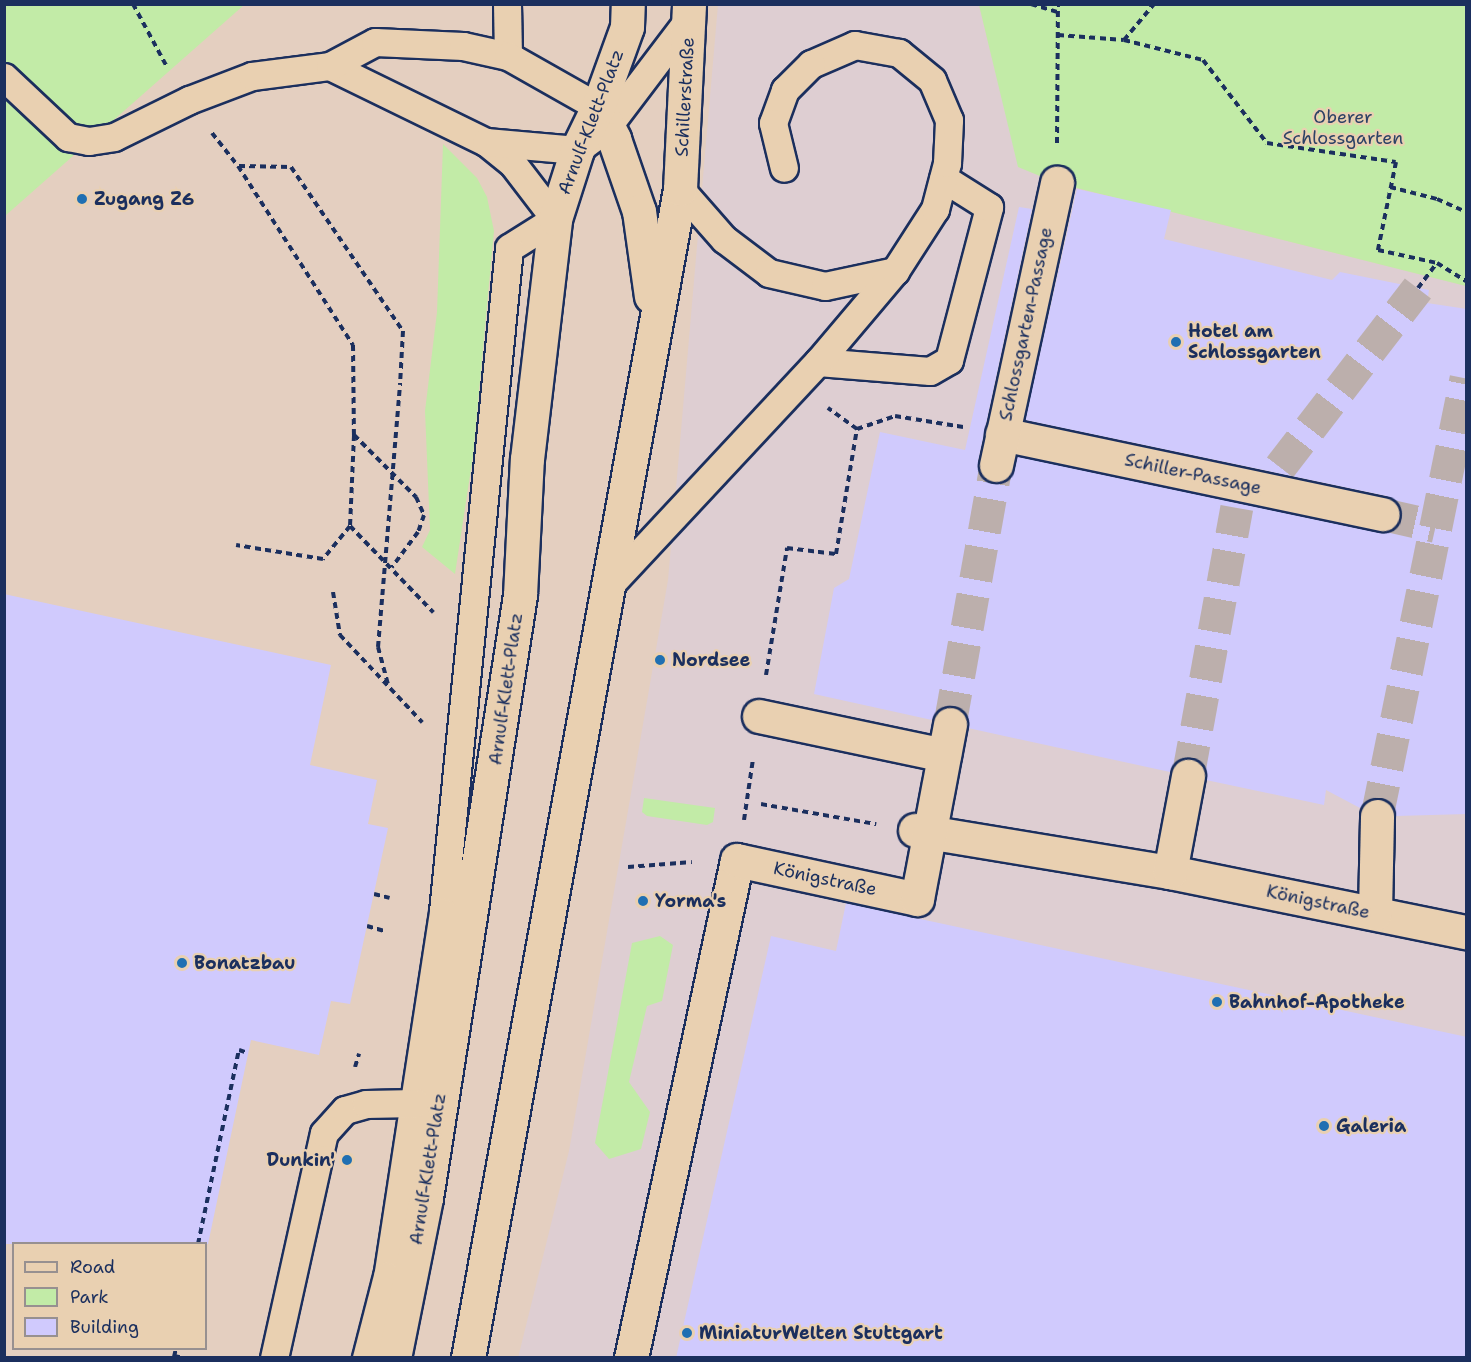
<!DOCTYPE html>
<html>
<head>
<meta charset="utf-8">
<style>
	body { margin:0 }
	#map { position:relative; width:1471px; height:1362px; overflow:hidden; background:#e4cfc0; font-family:"Shantell Sans",sans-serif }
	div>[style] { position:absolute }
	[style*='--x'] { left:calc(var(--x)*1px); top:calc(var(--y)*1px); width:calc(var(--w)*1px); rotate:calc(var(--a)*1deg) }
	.built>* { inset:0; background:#deced2 }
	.green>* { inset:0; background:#c2eba7 }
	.building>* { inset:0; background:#d0cafd }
	.pedestrian-tunnel>* { height:33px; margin-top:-16.5px; transform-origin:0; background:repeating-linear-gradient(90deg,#bcafac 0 33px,transparent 0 49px) }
	.path>* { height:4px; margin-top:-2px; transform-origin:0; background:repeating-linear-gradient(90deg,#1b2f5e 0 6px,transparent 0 10.5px) }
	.roads { filter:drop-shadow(2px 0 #1b2f5e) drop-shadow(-2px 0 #1b2f5e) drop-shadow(0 2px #1b2f5e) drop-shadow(0 -2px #1b2f5e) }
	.service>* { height:27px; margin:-13.5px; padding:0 13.5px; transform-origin:13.5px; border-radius:13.5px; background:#e9d0b1 }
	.pedestrian>* { height:33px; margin:-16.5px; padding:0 16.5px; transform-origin:16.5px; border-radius:16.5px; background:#e9d0b1 }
	.primary>* { height:33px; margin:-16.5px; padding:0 16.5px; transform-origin:16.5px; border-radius:16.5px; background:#e9d0b1 }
	.path-bridge>* { height:4px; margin-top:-2px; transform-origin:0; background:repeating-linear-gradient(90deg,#1b2f5e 0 6px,transparent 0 10.5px) }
	.dots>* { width:16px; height:16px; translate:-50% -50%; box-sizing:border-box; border:3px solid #e9d0b1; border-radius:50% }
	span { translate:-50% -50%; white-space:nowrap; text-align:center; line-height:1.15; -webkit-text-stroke:4.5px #e9d0b1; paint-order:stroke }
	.street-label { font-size:18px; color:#1b2f5e }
	.park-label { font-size:18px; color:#2c4265 }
	.poi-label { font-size:18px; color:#1b2f5e; font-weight:700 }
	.left { translate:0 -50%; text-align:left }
	.right { translate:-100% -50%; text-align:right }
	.frame { position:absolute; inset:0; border:6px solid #1b2f5e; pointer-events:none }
	.legend { position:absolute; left:12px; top:1242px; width:195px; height:108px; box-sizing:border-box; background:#e9d0b1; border:2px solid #979090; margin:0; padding:8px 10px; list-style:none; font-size:18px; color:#1b2f5e }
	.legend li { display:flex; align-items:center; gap:12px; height:30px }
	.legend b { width:30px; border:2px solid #979090 }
</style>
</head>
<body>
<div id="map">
	<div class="built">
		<i style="clip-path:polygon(718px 5px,979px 5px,1019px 167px,1057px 183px,1466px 286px,1466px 1357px,518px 1358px,569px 1151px,668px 580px)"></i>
	</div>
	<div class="green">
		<i style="clip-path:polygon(5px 5px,244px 5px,5px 216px)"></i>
		<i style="clip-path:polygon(979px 5px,1466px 5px,1466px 286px,1057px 183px,1018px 167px)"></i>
		<i style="clip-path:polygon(443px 144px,477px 178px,487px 197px,494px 231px,473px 456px,455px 574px,422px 547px,430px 530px,425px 411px,437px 312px)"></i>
		<i style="clip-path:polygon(644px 798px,715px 808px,713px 822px,707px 825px,647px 816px,642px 812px)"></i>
		<i style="clip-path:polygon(660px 936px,673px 945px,662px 1001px,647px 1006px,629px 1082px,650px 1112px,641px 1149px,609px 1159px,595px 1143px,632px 943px)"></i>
	</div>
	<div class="building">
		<i style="clip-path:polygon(1077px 189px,1171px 210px,1164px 239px,1332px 280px,1340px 272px,1429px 290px,1427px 303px,1467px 309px,1467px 814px,1396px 816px,1386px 800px,1369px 799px,1360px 808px,1326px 790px,1324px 805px,1206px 780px,1205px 769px,1192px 758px,1181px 759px,1170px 772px,968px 728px,967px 717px,954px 706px,943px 707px,932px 720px,814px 694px,834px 588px,849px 579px,880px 432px,965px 450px,1019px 207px,1032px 209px,978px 461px,984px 479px,993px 483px,1009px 478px,1017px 456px,1379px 532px,1397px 526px,1401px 508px,1387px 496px,1025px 420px)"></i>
		<i style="clip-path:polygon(4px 594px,331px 665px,310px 765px,377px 780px,368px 824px,388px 828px,350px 1004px,331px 1001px,319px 1055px,251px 1040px,208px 1244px,4px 1244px)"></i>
		<i style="clip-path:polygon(846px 903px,1467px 1037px,1467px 1358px,676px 1358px,771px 936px,836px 951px)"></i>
	</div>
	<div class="pedestrian-tunnel">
		<i style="--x:1280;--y:467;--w:226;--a:-52.4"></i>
		<i style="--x:1383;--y:514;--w:54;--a:12.8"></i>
		<i style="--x:950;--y:724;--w:263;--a:-79.9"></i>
		<i style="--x:1188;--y:776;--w:273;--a:-79.7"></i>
		<i style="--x:1377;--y:816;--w:447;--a:-78.5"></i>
	</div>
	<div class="path">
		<i style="--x:133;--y:4;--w:72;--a:61.6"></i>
		<i style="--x:1031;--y:4;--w:28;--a:17"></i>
		<i style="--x:1058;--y:35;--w:66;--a:4.3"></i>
		<i style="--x:1124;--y:40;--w:81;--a:14.2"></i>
		<i style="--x:1203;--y:60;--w:105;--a:52.4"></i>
		<i style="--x:1267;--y:143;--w:130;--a:8.4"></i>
		<i style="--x:1396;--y:162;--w:90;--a:101.6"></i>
		<i style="--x:1378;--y:250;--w:60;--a:12.4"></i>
		<i style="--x:1437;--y:263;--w:34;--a:32"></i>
		<i style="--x:1124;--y:40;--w:47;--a:-50.2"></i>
		<i style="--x:212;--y:133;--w:42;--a:51.8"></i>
		<i style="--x:238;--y:166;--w:213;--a:57.3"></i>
		<i style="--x:353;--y:345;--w:90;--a:89.4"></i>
		<i style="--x:354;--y:435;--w:91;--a:92.5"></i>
		<i style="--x:350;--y:526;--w:43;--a:129.3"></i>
		<i style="--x:323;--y:559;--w:88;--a:-170.9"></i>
		<i style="--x:1057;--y:143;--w:139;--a:-89.6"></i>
		<i style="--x:239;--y:166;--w:52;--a:1.1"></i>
		<i style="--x:291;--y:167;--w:199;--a:55.7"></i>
		<i style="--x:403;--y:331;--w:54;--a:93.2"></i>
		<i style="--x:1390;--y:187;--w:49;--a:14.3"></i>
		<i style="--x:1437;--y:199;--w:32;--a:24"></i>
		<i style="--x:1418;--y:288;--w:31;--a:-53"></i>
		<i style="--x:857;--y:429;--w:40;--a:-18.9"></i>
		<i style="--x:895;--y:416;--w:69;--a:9.2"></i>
		<i style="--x:354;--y:435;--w:88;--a:45"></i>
		<i style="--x:416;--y:497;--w:20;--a:66"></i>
		<i style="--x:424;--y:515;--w:18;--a:109"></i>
		<i style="--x:418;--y:532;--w:44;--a:126.6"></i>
		<i style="--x:350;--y:526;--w:120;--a:46"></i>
		<i style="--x:333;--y:592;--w:44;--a:80.8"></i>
		<i style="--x:340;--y:635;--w:120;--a:46.7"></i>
		<i style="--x:378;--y:647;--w:39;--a:75"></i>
		<i style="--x:766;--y:675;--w:129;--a:-80.6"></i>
		<i style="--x:787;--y:548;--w:49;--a:7"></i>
		<i style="--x:836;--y:554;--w:127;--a:-80.5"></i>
		<i style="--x:857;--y:429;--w:36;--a:-144"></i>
		<i style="--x:761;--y:804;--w:117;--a:9.9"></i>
		<i style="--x:744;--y:820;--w:62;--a:-81.6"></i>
		<i style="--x:628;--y:867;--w:64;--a:-4.5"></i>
		<i style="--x:374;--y:894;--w:16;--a:14"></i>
		<i style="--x:367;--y:926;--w:18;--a:16"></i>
		<i style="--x:355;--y:1067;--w:14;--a:-73"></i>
		<i style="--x:198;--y:1244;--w:198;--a:-78.1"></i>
		<i style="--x:239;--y:1050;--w:9;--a:18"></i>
		<i style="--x:174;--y:1356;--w:10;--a:11"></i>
		<i style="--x:174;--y:1357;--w:9;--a:-77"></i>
	</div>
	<div class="roads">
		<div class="service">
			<i style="--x:507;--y:4;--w:52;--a:88.9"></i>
			<i style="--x:330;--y:66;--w:174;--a:26"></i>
			<i style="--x:486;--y:142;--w:35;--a:39"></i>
			<i style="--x:513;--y:164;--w:69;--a:52.6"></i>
			<i style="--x:555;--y:219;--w:54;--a:147.8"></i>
			<i style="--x:509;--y:248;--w:667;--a:95.68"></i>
			<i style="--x:443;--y:912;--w:368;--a:98.7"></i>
			<i style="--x:387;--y:1276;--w:85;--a:104.4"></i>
			<i style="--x:4;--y:77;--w:88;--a:43.2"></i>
			<i style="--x:68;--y:137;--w:21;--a:11"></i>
			<i style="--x:89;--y:141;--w:25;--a:-9"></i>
			<i style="--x:114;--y:137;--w:84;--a:-26.3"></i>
			<i style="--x:189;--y:100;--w:67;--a:-20.9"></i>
			<i style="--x:252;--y:76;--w:79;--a:-7.3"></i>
			<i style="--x:330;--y:66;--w:51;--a:-28.1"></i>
			<i style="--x:375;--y:42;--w:88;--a:2.6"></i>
			<i style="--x:463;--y:46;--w:46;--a:12.5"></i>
			<i style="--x:508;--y:56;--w:103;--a:29.5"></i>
			<i style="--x:486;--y:142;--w:91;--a:5"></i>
			<i style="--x:577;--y:150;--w:38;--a:-37"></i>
			<i style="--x:607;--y:127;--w:136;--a:-52.8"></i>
			<i style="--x:680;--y:189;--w:67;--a:48.7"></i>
			<i style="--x:724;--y:239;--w:56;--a:37.1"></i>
			<i style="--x:769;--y:273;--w:57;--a:13.1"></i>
			<i style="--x:825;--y:286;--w:72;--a:-12.1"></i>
			<i style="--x:818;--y:362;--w:112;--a:4.6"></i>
			<i style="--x:930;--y:371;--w:22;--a:-30"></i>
			<i style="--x:949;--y:360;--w:158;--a:-75.3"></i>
			<i style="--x:989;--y:207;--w:54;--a:-147.8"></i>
			<i style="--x:606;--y:589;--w:311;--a:-47"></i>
			<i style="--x:818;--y:362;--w:119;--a:-49.8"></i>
			<i style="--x:895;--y:271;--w:74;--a:-57.2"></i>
			<i style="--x:935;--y:209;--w:48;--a:-75.4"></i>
			<i style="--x:947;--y:163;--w:43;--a:-87.3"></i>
			<i style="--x:949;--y:120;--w:43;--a:-113"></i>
			<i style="--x:932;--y:80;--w:43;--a:-140.7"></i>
			<i style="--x:899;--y:53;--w:45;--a:-169.7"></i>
			<i style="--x:855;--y:45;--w:48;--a:156.6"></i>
			<i style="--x:811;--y:64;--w:37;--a:135"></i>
			<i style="--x:785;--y:90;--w:35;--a:110"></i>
			<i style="--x:773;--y:123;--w:46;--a:76.3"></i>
			<i style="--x:274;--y:1358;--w:230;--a:-77.5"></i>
			<i style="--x:324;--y:1133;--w:31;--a:-48"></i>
			<i style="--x:345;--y:1110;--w:22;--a:-16"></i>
			<i style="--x:366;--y:1104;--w:50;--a:-1.1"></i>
		</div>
		<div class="pedestrian">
			<i style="--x:1002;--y:434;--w:389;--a:11.9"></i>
			<i style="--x:996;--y:465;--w:289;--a:-77.8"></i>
			<i style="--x:759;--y:716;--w:189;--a:11.9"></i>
			<i style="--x:915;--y:830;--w:258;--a:9.4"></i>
			<i style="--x:1170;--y:872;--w:302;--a:11.5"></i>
			<i style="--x:1170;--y:872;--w:98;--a:-79.4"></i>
			<i style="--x:1375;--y:913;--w:97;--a:-88.8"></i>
			<i style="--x:631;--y:1358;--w:509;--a:-77.98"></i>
			<i style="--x:737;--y:860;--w:184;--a:12.2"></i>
			<i style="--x:917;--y:899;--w:178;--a:-79.3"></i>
		</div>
		<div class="primary">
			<i style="--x:598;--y:107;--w:36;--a:63"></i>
			<i style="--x:614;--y:139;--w:76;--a:70.9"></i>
			<i style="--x:639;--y:211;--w:86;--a:82"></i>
			<i style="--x:394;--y:1358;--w:163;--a:-78.7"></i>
			<i style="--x:426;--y:1198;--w:610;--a:-81.14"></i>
			<i style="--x:520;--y:595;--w:136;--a:-87.1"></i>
			<i style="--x:527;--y:459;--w:242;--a:-83.3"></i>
			<i style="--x:555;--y:219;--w:72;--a:-72.3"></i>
			<i style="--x:577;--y:150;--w:48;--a:-64"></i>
			<i style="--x:598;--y:107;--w:85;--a:-70.1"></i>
			<i style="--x:627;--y:27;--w:23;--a:-88"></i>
			<i style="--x:468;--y:1358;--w:1188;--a:-79.72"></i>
			<i style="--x:680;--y:189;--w:185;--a:-87.2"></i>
		</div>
	</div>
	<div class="path-bridge">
		<i style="--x:378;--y:647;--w:263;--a:-85.2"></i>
	</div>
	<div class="dots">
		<i style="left:82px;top:199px;background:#1f6fb2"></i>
		<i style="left:1176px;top:342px;background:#1f6fb2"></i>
		<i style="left:660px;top:660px;background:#1f6fb2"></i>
		<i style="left:643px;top:901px;background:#1f6fb2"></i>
		<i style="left:182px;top:963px;background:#1f6fb2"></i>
		<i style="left:1217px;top:1002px;background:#1f6fb2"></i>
		<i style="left:1324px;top:1126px;background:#1f6fb2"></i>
		<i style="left:347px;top:1160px;background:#1f6fb2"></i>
		<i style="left:687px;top:1333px;background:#1f6fb2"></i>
	</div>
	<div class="street-label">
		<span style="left:685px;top:97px;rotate:-87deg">Schillerstraße</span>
		<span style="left:591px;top:122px;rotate:-69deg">Arnulf-Klett-Platz</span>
		<span style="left:1026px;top:324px;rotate:-78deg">Schlossgarten-Passage</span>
		<span style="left:1193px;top:474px;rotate:12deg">Schiller-Passage</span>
		<span style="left:506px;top:689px;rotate:-82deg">Arnulf-Klett-Platz</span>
		<span style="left:825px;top:879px;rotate:12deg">Königstraße</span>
		<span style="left:1318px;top:902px;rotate:12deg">Königstraße</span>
		<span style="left:428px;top:1169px;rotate:-81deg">Arnulf-Klett-Platz</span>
	</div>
	<div class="park-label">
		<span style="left:1343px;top:128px">Oberer<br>Schlossgarten</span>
	</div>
	<div class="poi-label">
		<span class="left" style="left:94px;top:199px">Zugang Z6</span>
		<span class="left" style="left:1188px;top:342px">Hotel am<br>Schlossgarten</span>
		<span class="left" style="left:672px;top:660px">Nordsee</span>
		<span class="left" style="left:655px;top:901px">Yorma's</span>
		<span class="left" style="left:194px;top:963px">Bonatzbau</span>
		<span class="left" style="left:1229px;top:1002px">Bahnhof-Apotheke</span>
		<span class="left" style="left:1336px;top:1126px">Galeria</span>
		<span class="right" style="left:335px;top:1160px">Dunkin'</span>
		<span class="left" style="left:699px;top:1333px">MiniaturWelten Stuttgart</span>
	</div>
	<div class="frame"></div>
	<ul class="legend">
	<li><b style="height:8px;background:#e9d0b1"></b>Road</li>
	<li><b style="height:16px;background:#c2eba7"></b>Park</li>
	<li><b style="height:16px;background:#d0cafd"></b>Building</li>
	</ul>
</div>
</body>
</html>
